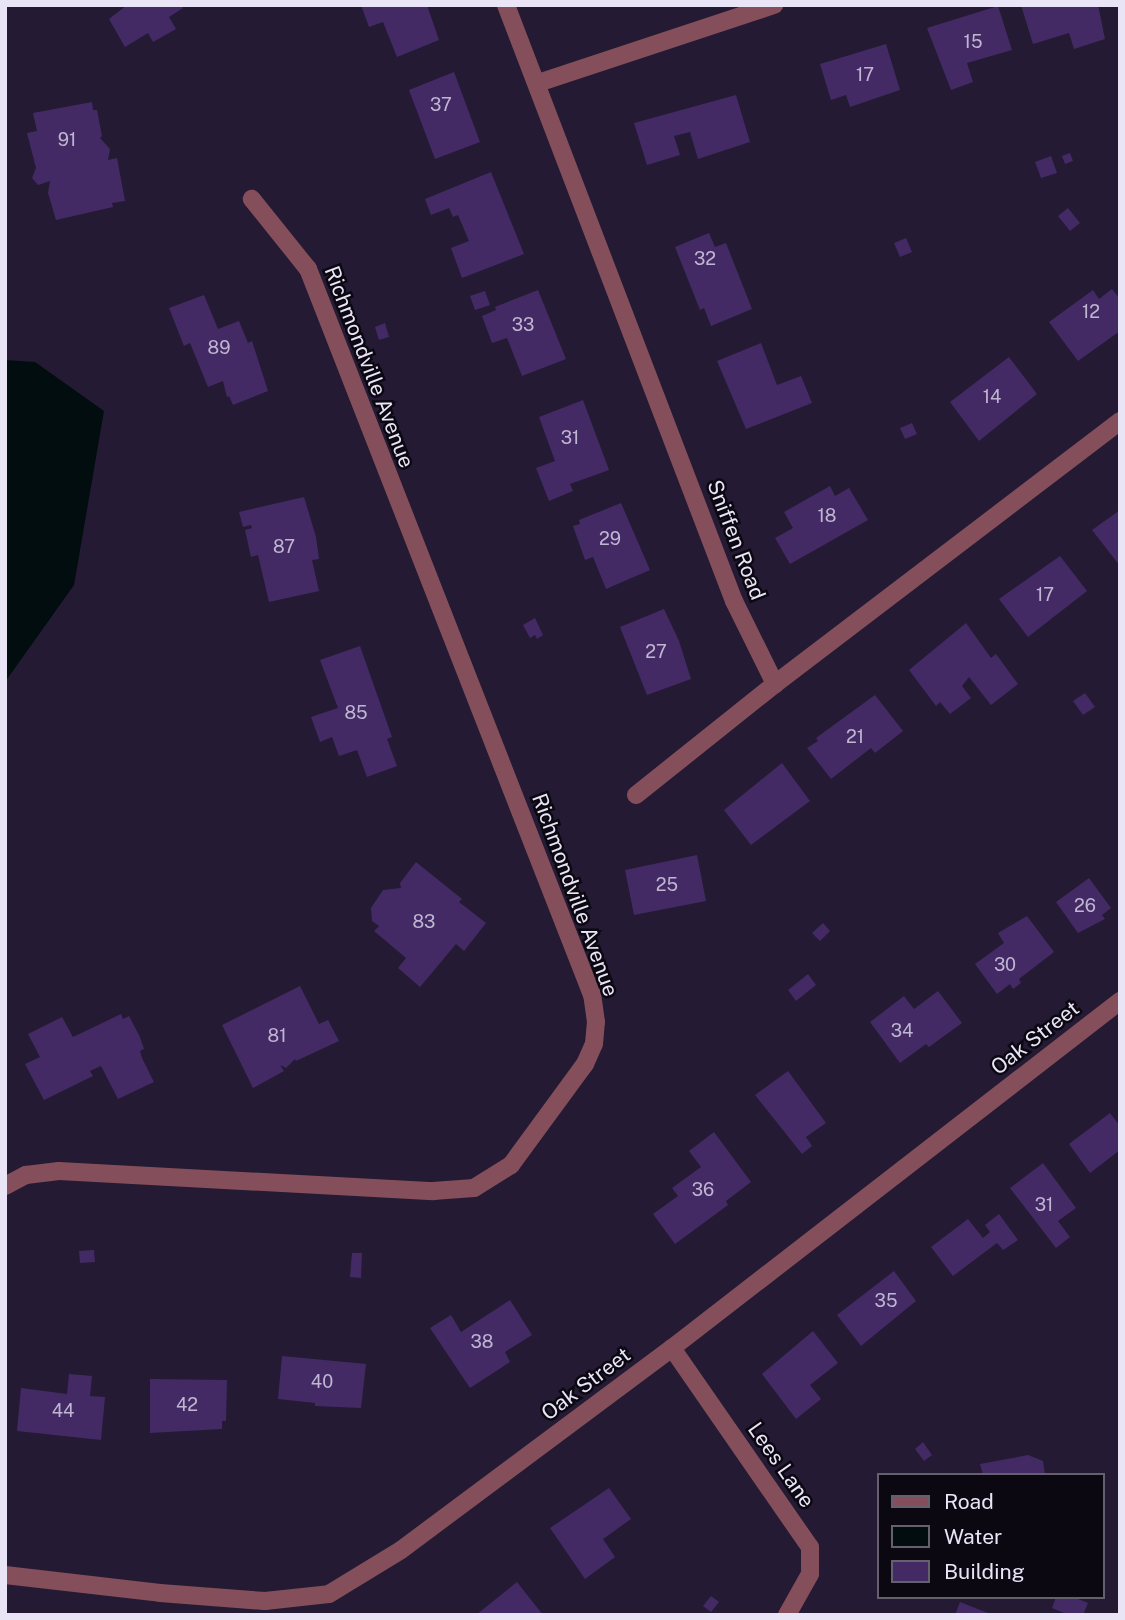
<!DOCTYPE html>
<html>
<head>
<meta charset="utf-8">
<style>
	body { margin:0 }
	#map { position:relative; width:1125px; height:1620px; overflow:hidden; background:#241a33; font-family:"Public Sans",sans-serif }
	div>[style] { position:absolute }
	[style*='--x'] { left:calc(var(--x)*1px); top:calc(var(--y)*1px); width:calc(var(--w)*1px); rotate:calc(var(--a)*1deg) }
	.water>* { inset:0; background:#020d0f }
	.building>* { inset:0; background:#432a65 }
	.lane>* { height:18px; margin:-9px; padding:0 9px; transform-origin:9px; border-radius:9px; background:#844f5a }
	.street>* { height:18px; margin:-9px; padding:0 9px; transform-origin:9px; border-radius:9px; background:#844f5a }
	span { translate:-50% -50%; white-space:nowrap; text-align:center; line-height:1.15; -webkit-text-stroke:5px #0b0812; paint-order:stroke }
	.number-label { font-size:18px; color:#c0b6d2 }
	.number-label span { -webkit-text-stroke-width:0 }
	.street-label { font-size:21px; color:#eae5f6 }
	.frame { position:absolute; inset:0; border:7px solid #eae5f6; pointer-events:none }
	.legend { position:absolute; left:877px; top:1473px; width:228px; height:126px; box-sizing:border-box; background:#0b0812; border:2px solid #64606d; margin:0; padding:9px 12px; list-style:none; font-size:21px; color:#eae5f6 }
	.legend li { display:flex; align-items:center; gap:14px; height:35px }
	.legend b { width:35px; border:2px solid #64606d }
</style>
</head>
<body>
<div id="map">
	<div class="water">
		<i style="clip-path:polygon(5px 360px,35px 362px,104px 411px,74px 585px,5px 682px)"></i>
	</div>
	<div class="building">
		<i style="clip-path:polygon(127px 5px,181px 5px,183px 8px,169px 17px,176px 29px,153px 42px,148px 33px,125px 47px,109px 19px)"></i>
		<i style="clip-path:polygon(361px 5px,427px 5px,439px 40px,397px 57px,383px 22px,369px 27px)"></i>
		<i style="clip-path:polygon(1021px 5px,1098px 5px,1105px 39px,1074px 49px,1069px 33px,1033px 44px)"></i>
		<i style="clip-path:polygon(998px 6px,1012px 50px,967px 63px,973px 82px,951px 90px,927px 28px)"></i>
		<i style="clip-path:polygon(886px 44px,900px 90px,850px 107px,846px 95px,831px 100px,820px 64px)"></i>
		<i style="clip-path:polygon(454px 72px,480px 142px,435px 159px,409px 90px)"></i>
		<i style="clip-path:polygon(736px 95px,750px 142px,698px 159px,690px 132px,674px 136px,680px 155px,647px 165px,634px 123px)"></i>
		<i style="clip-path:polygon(92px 102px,93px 110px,97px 110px,102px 136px,100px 138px,110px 149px,108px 160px,117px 158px,125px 201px,112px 203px,113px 207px,56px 220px,48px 193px,50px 181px,38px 185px,32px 178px,36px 168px,27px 133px,37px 131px,33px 113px)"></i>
		<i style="clip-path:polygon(1070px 153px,1073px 161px,1065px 164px,1062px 156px)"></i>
		<i style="clip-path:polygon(1051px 156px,1057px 173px,1041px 178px,1035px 162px)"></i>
		<i style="clip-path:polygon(491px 172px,524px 254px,462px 278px,451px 248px,469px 241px,458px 215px,453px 217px,449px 208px,431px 215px,425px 199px)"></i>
		<i style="clip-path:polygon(1068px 208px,1080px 223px,1070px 231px,1058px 216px)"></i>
		<i style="clip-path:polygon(709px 233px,715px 247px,726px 243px,752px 309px,711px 326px,704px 308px,700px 310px,675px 247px)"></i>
		<i style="clip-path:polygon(906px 238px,912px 252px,900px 257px,894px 243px)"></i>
		<i style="clip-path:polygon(1112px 289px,1120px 299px,1120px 331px,1078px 361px,1049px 322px,1093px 290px,1099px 299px)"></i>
		<i style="clip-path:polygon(538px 290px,566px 359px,522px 376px,507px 338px,492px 343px,482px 316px,496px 310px,495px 307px)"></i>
		<i style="clip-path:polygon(485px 291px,490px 305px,475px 310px,470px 296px)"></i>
		<i style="clip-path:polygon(204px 295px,218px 329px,239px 321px,248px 343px,252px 341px,268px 391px,233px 405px,229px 396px,227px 397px,223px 381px,208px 387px,190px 343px,184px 346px,169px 308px)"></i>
		<i style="clip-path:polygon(385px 323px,389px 337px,379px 340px,375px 327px)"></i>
		<i style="clip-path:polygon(761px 343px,777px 385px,801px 376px,812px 403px,746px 429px,717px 361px)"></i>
		<i style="clip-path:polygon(1009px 357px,1037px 394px,979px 441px,950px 402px)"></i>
		<i style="clip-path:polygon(583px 400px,609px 470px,570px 484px,573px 491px,549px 501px,536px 468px,555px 461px,539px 417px)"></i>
		<i style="clip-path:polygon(912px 423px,917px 434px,905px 439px,900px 428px)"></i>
		<i style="clip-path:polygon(830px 486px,835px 496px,849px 488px,868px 520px,790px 564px,775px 538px,793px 528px,784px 512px)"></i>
		<i style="clip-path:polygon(304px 497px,316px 537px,319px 559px,312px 560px,319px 591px,269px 602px,258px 555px,251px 557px,245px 530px,252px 528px,251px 525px,243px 527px,239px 512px)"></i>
		<i style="clip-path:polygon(621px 503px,650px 570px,606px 589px,593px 557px,585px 560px,573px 526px,580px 524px,579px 520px)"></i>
		<i style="clip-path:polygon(1120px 510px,1120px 566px,1092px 530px)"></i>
		<i style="clip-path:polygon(1060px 556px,1087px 591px,1028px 637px,999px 599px)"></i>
		<i style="clip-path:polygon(664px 609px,679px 641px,691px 679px,647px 695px,620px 627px)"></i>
		<i style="clip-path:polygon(535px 618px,543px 635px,537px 639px,535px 635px,530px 638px,523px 625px)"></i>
		<i style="clip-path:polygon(966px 623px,991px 658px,996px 654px,1018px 684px,991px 705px,969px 677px,962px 686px,971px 698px,950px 714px,940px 702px,936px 706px,909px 670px)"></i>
		<i style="clip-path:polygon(360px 646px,392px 737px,387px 739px,397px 766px,367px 777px,357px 750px,339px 756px,332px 737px,320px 742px,311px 717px,338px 708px,320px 660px)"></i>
		<i style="clip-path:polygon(1085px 693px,1095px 707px,1083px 715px,1073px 701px)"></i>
		<i style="clip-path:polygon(875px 695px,903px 731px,875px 753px,871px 748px,831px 779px,807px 748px,818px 741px,816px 738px)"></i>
		<i style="clip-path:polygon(782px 763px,810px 801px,751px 845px,724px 810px)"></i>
		<i style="clip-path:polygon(697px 855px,706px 901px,634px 915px,625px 870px)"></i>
		<i style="clip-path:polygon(416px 862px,462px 899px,459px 902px,486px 923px,464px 951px,456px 944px,420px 987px,398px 968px,406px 958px,374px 931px,379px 926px,372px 921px,371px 908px,383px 890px,401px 888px,400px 883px)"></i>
		<i style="clip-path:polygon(1089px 878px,1111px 908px,1102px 915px,1105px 919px,1078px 933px,1056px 902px)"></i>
		<i style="clip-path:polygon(1027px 916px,1054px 952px,1019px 979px,1021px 983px,1013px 989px,1010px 984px,997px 994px,975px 964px,1004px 943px,998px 933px)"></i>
		<i style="clip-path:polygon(823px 923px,830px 931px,820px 941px,812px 933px)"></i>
		<i style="clip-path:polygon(808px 974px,816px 985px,796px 1001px,788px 990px)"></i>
		<i style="clip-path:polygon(300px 986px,319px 1024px,328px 1020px,339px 1041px,296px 1061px,295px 1059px,286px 1068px,280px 1065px,284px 1071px,253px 1088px,222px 1025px)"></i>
		<i style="clip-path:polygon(938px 991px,962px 1023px,929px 1047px,926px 1044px,900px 1063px,870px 1022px,904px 996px,914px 1009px)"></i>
		<i style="clip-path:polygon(121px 1014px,123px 1019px,129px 1016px,140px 1037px,144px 1049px,140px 1051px,142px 1058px,154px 1082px,118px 1099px,101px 1066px,90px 1071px,93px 1076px,44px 1100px,25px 1064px,40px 1057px,28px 1034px,62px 1017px,73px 1037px)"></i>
		<i style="clip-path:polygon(788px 1071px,826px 1123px,806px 1137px,812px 1146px,802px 1154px,755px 1095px)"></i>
		<i style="clip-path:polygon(1110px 1113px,1120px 1126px,1120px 1150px,1090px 1173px,1069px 1144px)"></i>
		<i style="clip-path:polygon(714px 1132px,751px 1182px,726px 1201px,728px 1205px,675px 1244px,653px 1214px,678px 1196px,672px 1188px,701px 1167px,689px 1151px)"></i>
		<i style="clip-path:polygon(1043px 1163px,1076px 1208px,1058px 1221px,1070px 1237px,1056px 1248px,1010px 1188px)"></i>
		<i style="clip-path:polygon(999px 1214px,1018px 1240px,1003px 1250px,997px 1243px,953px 1276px,931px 1247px,968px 1219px,983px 1238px,990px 1232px,985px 1225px)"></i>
		<i style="clip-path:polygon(94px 1250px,95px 1262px,80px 1263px,79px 1251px)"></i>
		<i style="clip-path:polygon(352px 1253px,362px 1253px,361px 1278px,350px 1277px)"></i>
		<i style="clip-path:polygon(894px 1271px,916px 1301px,861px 1346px,837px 1315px)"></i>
		<i style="clip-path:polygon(510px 1300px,532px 1335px,505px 1352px,510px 1362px,470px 1388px,430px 1328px,451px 1315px,461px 1332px)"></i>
		<i style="clip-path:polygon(813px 1331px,838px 1363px,810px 1385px,821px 1399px,796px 1419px,762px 1374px)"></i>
		<i style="clip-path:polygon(282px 1356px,366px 1364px,361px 1408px,315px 1406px,315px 1403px,278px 1399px)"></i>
		<i style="clip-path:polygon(69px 1374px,92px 1376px,90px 1396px,105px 1397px,101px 1440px,17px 1431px,21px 1388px,67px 1394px)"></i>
		<i style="clip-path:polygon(150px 1379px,227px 1380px,226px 1421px,222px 1421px,222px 1429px,150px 1433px)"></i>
		<i style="clip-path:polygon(923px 1442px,932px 1455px,924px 1461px,915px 1449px)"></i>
		<i style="clip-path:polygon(1028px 1455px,1043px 1461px,1045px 1475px,983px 1475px,980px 1464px)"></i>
		<i style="clip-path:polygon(609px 1488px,631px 1519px,603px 1539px,615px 1557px,585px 1579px,550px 1528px)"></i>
		<i style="clip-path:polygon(517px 1582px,543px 1615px,476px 1615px)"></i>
		<i style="clip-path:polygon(711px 1596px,719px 1602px,711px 1612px,703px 1606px)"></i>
		<i style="clip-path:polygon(1056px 1597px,1073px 1597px,1088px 1603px,1083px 1615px,1069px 1615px,1052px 1608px)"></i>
		<i style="clip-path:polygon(960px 1602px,993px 1615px,955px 1615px)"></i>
	</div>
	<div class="lane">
		<i style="--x:636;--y:795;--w:178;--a:-38.6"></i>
	</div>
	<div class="street">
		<i style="--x:506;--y:5;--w:638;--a:69.07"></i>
		<i style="--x:734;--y:601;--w:93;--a:63.7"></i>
		<i style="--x:775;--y:684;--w:434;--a:-37.3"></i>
		<i style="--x:538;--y:83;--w:249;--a:-18.3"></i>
		<i style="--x:5;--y:1186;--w:24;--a:-28"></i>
		<i style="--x:26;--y:1175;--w:33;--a:-7"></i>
		<i style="--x:59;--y:1171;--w:375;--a:3.1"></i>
		<i style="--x:433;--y:1191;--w:41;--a:-4.2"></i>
		<i style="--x:474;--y:1188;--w:44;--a:-31.9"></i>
		<i style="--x:511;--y:1165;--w:125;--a:-53.8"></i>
		<i style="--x:585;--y:1064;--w:22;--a:-66"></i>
		<i style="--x:594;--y:1044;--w:22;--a:-85"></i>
		<i style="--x:596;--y:1022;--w:27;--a:-98"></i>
		<i style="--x:592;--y:995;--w:780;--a:-111.36"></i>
		<i style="--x:308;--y:269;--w:90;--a:-128.7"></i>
		<i style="--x:672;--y:1348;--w:242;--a:55.3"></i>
		<i style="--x:810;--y:1547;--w:27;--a:90"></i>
		<i style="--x:810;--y:1574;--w:47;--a:119.3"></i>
		<i style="--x:5;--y:1575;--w:156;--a:6.6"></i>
		<i style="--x:160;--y:1593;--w:105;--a:4.4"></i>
		<i style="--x:265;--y:1601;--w:64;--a:-6.2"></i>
		<i style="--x:329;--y:1594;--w:84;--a:-31.4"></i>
		<i style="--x:401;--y:1550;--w:338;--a:-36.7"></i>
		<i style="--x:672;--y:1348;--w:567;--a:-37.76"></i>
	</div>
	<div class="number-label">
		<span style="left:973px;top:42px">15</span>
		<span style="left:865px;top:75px">17</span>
		<span style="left:441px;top:105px">37</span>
		<span style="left:67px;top:140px">91</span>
		<span style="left:705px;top:259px">32</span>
		<span style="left:1091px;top:312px">12</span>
		<span style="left:523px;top:325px">33</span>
		<span style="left:219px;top:348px">89</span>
		<span style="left:992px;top:397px">14</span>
		<span style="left:570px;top:438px">31</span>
		<span style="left:827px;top:516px">18</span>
		<span style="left:610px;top:539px">29</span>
		<span style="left:284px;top:547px">87</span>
		<span style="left:1045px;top:595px">17</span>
		<span style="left:656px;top:652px">27</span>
		<span style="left:356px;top:713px">85</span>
		<span style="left:855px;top:737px">21</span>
		<span style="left:667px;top:885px">25</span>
		<span style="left:1085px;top:906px">26</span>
		<span style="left:424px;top:922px">83</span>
		<span style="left:1005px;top:965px">30</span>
		<span style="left:902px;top:1031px">34</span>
		<span style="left:277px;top:1036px">81</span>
		<span style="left:703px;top:1190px">36</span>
		<span style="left:1044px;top:1205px">31</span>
		<span style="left:886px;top:1301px">35</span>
		<span style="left:482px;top:1342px">38</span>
		<span style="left:322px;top:1382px">40</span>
		<span style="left:187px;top:1405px">42</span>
		<span style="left:63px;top:1411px">44</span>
	</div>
	<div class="street-label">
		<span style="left:369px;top:367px;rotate:69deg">Richmondville Avenue</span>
		<span style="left:736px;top:540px;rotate:69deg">Sniffen Road</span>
		<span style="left:575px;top:895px;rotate:70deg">Richmondville Avenue</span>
		<span style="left:1035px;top:1038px;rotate:-38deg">Oak Street</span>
		<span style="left:586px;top:1384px;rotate:-37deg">Oak Street</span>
		<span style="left:781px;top:1465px;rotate:55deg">Lees Lane</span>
	</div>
	<div class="frame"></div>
	<ul class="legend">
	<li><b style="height:9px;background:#844f5a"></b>Road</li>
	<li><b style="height:19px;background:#020d0f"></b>Water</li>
	<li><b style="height:19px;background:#432a65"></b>Building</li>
	</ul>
</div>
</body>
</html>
